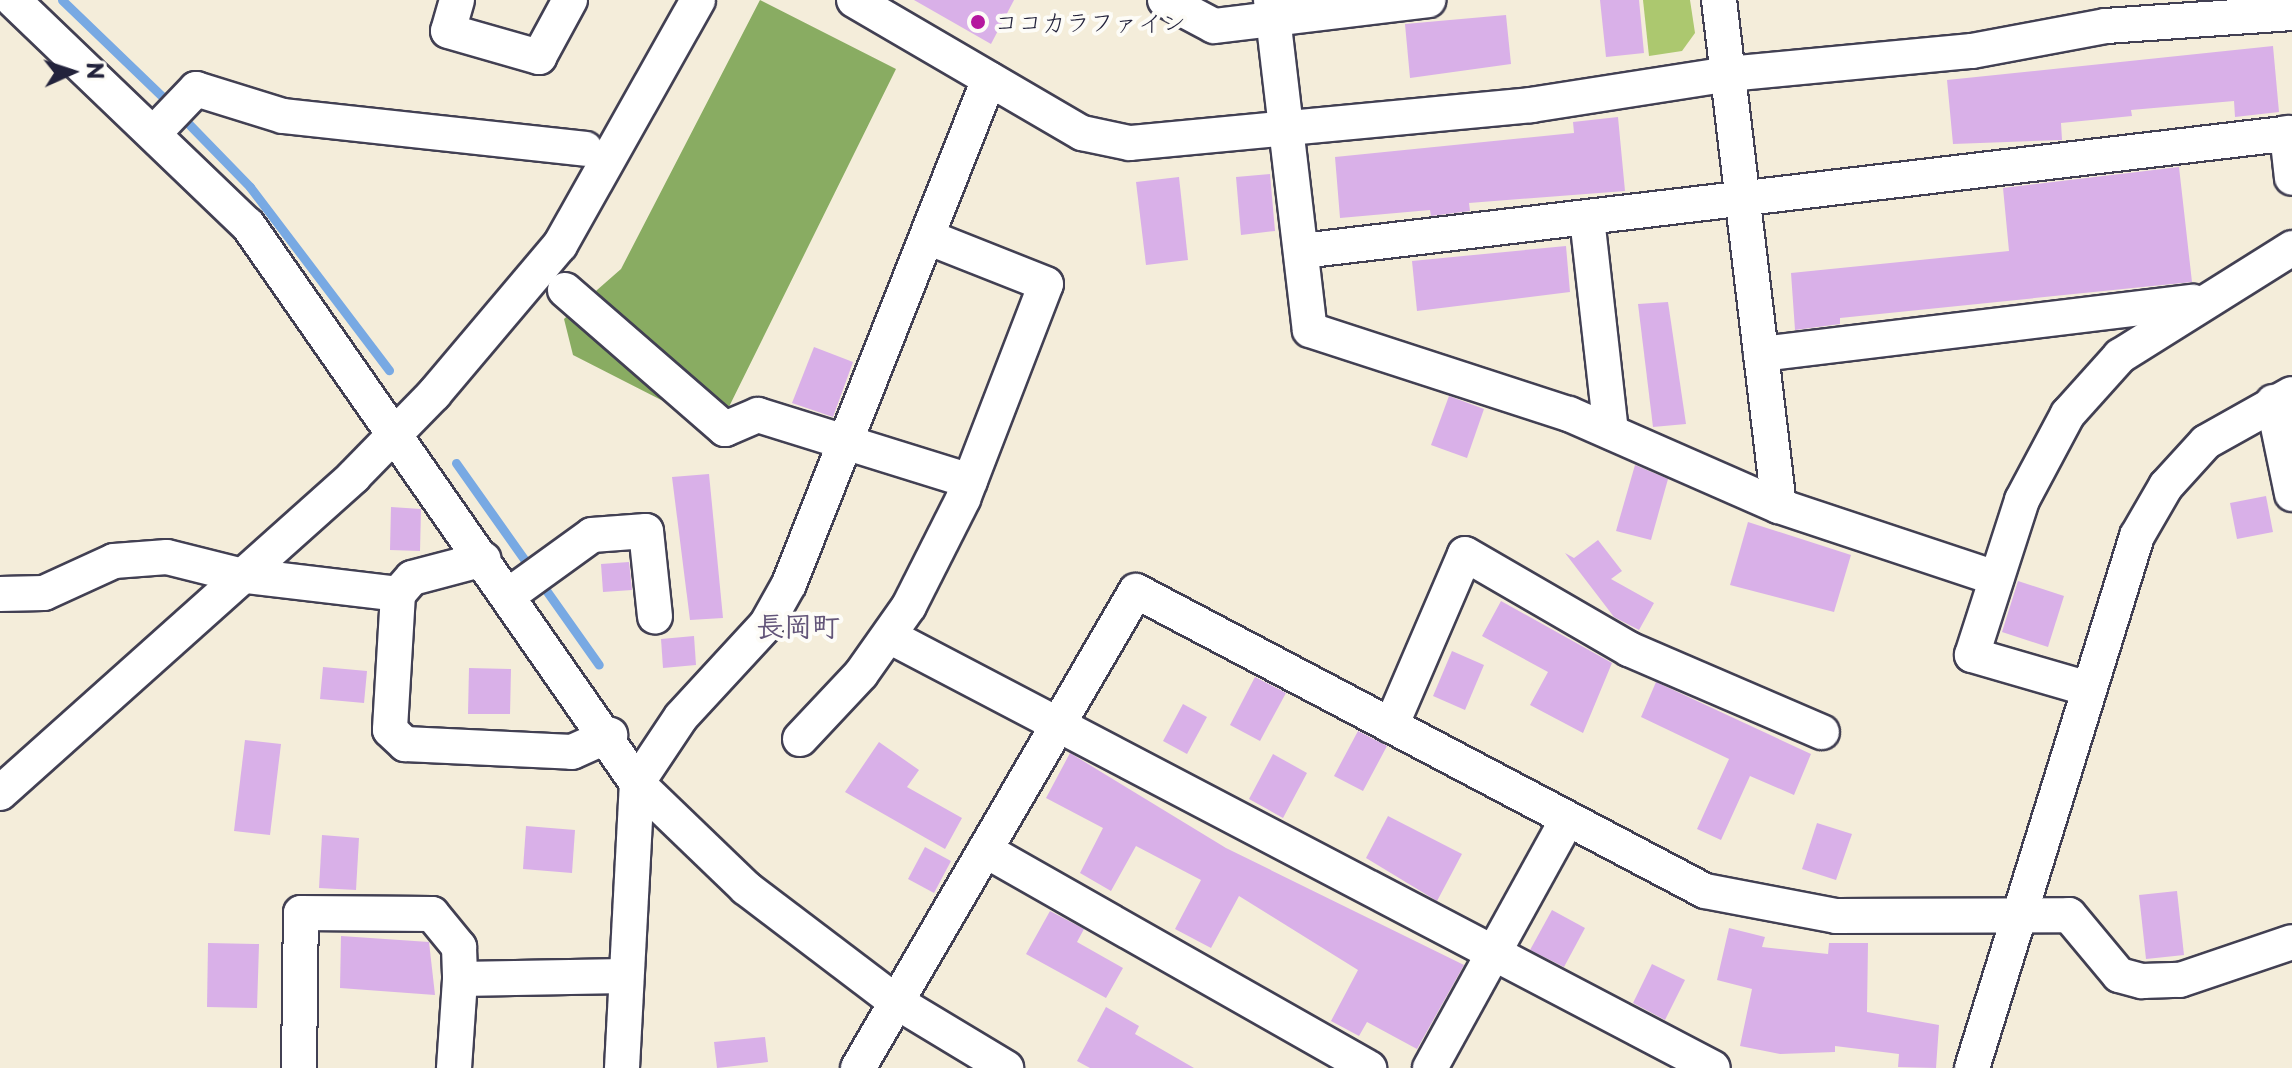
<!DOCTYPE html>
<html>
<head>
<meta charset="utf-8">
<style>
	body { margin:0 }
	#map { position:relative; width:2292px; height:1068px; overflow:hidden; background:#f4edda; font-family:"Playpen Sans","Klee One",sans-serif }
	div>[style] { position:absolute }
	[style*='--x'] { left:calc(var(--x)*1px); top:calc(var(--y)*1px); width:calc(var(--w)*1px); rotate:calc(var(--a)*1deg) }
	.green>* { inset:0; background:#acc86f }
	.forest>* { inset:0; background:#89ac62 }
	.stream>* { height:9px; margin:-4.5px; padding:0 4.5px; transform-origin:4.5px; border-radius:4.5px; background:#78a9e3 }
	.building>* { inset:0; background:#d9b0e8 }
	.roads { filter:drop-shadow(2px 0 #424053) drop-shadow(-2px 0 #424053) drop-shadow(0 2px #424053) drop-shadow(0 -2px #424053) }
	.minor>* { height:34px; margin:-17px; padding:0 17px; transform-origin:17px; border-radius:17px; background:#fff }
	.dots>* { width:22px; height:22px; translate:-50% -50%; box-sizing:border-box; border:4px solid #fdfcf7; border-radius:50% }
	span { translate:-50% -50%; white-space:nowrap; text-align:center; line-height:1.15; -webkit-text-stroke:8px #fdfcf7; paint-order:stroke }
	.poi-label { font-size:24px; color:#22223b }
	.left { translate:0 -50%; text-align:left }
	.quarter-label { font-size:28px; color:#625478; font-weight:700 }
	.north { position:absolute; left:32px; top:32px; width:80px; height:80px; -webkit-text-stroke:6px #fdfcf7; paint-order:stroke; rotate:87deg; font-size:22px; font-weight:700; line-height:32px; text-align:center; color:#22223b }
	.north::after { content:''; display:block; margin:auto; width:28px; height:36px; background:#22223b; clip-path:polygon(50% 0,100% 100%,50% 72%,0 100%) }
</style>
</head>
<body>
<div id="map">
	<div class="green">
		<i style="clip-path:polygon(1643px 0,1690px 0,1695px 33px,1682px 51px,1649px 56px)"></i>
	</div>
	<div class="forest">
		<i style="clip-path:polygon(760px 0,896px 69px,718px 429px,573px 355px,564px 319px,621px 269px)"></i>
	</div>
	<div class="stream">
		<i style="--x:62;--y:0;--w:151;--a:43.9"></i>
		<i style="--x:181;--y:116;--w:99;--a:45.8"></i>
		<i style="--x:250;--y:187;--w:230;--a:52.8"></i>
		<i style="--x:456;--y:463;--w:247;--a:54.7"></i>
	</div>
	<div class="building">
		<i style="clip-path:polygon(914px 0,1014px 0,991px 44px)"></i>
		<i style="clip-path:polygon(1600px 0,1639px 0,1644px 53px,1606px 57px)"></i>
		<i style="clip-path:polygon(1506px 15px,1511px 64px,1410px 78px,1405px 24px)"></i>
		<i style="clip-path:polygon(2273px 46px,2279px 112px,2235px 117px,2234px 101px,2131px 110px,2132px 116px,2061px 123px,2062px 140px,1953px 144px,1947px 80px)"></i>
		<i style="clip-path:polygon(1618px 117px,1625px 191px,1469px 203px,1470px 211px,1431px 216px,1430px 210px,1340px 218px,1335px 157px,1574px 133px,1573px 122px)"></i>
		<i style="clip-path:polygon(2179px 167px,2192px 282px,1840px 318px,1840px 324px,1795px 330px,1791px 273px,2009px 251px,2003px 188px)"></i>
		<i style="clip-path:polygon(1270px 174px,1275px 231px,1241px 235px,1236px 177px)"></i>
		<i style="clip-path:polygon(1179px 177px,1188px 260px,1146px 265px,1136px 182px)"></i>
		<i style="clip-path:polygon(1566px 246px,1570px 292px,1417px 311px,1412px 261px)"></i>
		<i style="clip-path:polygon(1668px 302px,1686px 424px,1653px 427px,1638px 304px)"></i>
		<i style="clip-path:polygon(814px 347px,853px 362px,833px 417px,792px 403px)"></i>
		<i style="clip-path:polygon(1449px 396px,1484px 409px,1467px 458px,1431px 445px)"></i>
		<i style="clip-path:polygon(1635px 465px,1668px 479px,1651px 540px,1616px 531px)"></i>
		<i style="clip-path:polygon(709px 474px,723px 618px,690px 620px,672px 477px)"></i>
		<i style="clip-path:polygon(2266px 496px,2273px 532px,2237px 539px,2230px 503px)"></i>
		<i style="clip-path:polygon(391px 507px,421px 509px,420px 551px,390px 550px)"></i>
		<i style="clip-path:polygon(1748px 522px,1851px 555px,1834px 612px,1730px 585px)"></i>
		<i style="clip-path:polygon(1598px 540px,1622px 571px,1611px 579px,1654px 603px,1639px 630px,1614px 617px,1565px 553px,1574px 558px)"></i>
		<i style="clip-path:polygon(629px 562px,632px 590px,603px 592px,601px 564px)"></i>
		<i style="clip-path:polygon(2018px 581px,2064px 596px,2048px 647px,2002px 632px)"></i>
		<i style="clip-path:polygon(1501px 601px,1612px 663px,1583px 733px,1530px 705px,1548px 672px,1482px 636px)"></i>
		<i style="clip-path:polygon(694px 636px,696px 665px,663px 668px,661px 639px)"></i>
		<i style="clip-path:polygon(1452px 651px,1484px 665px,1465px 710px,1433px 696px)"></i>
		<i style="clip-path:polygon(323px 667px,367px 671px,364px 703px,320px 699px)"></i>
		<i style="clip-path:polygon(469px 668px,511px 669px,510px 714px,468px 714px)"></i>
		<i style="clip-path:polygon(1255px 677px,1286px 693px,1260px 741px,1230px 725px)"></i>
		<i style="clip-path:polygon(1656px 682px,1811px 754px,1794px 795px,1750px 776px,1721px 840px,1697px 829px,1729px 759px,1641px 717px)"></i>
		<i style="clip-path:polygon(1183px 704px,1207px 717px,1187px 754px,1163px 741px)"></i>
		<i style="clip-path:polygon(1358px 731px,1387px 746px,1363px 791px,1334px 776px)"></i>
		<i style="clip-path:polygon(245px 740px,281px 744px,270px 835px,234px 831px)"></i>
		<i style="clip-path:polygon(879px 742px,919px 770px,907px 787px,962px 818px,945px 849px,845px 792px)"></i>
		<i style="clip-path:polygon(1070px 753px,1226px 848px,1464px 965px,1417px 1049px,1367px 1022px,1359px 1036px,1331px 1021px,1358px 970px,1239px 896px,1211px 948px,1175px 929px,1201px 880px,1136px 846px,1111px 891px,1080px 873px,1103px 828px,1046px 798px)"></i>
		<i style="clip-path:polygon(1273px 754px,1307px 773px,1283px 818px,1249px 799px)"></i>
		<i style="clip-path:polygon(1388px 816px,1462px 854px,1437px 901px,1366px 858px)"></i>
		<i style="clip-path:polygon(1817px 823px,1852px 834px,1836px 880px,1802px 869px)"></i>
		<i style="clip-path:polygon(526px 826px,575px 830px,572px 873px,523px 869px)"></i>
		<i style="clip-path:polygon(322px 835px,359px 838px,356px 890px,319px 888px)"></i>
		<i style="clip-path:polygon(925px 847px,951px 861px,934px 893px,908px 879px)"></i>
		<i style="clip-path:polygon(2177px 891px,2184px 955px,2146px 959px,2139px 895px)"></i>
		<i style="clip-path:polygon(1552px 910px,1585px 928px,1564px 967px,1530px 950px)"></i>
		<i style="clip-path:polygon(1050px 911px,1084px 929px,1077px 942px,1123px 968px,1106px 998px,1026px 954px)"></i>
		<i style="clip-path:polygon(1729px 928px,1765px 937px,1762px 947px,1828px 954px,1829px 943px,1868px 943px,1867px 1012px,1939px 1025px,1936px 1068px,1898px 1067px,1899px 1054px,1835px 1046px,1835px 1052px,1780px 1054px,1740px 1046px,1752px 989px,1717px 980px)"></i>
		<i style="clip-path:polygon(341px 936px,429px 942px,435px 995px,340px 988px)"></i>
		<i style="clip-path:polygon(208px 943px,259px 944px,257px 1008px,207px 1007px)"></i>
		<i style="clip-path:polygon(1652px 964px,1685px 980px,1665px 1020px,1633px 1003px)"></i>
		<i style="clip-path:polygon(1106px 1007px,1139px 1026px,1135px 1034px,1194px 1068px,1090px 1068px,1077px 1061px)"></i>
		<i style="clip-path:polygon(765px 1037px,768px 1062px,717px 1068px,714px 1042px)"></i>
	</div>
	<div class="roads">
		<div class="minor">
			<i style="--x:13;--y:0;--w:325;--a:43.8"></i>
			<i style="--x:248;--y:225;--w:680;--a:55.12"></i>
			<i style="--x:637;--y:783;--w:151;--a:43.9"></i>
			<i style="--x:746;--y:888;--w:187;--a:37.2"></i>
			<i style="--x:895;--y:1001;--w:130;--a:31.1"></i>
			<i style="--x:457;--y:0;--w:32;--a:106"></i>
			<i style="--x:448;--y:31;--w:95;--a:15.9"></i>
			<i style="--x:539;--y:57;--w:65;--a:-61.5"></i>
			<i style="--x:854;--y:0;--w:264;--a:30.3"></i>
			<i style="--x:1082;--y:133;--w:49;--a:11.8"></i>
			<i style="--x:1130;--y:143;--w:403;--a:-5.4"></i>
			<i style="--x:1531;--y:105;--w:199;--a:-8.9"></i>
			<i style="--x:1728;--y:74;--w:245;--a:-5.4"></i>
			<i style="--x:1972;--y:51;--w:136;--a:-10.6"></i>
			<i style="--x:2106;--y:26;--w:186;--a:-4"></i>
			<i style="--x:1165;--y:0;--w:55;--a:28"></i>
			<i style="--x:1214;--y:26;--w:216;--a:-6.9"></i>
			<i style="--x:1271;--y:0;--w:332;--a:83.3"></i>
			<i style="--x:1310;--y:330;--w:272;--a:18"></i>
			<i style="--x:1569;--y:414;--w:229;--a:23.7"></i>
			<i style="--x:1779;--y:506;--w:510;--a:-96.76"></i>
			<i style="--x:154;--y:133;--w:61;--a:-46.3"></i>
			<i style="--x:196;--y:89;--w:91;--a:17.2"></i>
			<i style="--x:283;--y:116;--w:304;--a:6.2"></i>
			<i style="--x:2287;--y:133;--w:45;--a:83.7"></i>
			<i style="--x:1587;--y:218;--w:215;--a:83.6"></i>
			<i style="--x:1302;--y:251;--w:997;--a:-6.8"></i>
			<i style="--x:565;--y:290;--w:212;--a:41"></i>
			<i style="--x:725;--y:429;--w:36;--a:-23"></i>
			<i style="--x:758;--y:415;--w:222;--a:17.3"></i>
			<i style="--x:1761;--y:354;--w:435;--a:-6.9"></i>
			<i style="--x:2273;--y:402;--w:94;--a:78.3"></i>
			<i style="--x:1779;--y:506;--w:229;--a:18.4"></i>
			<i style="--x:0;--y:594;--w:44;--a:-1.3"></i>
			<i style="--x:44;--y:593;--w:77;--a:-24.6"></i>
			<i style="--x:114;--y:561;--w:53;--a:-4.3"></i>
			<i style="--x:167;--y:557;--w:74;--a:14"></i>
			<i style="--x:239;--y:575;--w:160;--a:6.8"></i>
			<i style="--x:398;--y:594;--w:21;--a:-49"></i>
			<i style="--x:412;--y:578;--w:74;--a:-14.8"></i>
			<i style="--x:398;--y:594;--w:136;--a:93.4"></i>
			<i style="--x:390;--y:730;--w:21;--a:43"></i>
			<i style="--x:405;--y:744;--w:167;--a:2.7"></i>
			<i style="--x:572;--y:752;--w:42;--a:-24.1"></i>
			<i style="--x:509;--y:595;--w:102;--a:-35.9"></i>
			<i style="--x:592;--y:535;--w:54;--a:-4.2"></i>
			<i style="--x:646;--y:531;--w:86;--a:84"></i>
			<i style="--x:889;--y:636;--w:930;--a:27.67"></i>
			<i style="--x:2089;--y:689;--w:122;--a:-163.8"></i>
			<i style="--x:1972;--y:655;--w:163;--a:-72.1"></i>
			<i style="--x:2022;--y:500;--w:98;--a:-61.9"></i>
			<i style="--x:2068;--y:414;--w:78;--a:-48.1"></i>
			<i style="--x:2120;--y:356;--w:203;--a:-32.1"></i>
			<i style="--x:1391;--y:726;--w:187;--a:-66.7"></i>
			<i style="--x:1465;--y:554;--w:190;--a:30.1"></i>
			<i style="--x:1629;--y:649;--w:210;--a:23.3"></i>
			<i style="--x:800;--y:739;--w:89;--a:-46.8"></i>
			<i style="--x:861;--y:674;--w:83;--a:-54.8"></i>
			<i style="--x:909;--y:606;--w:120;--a:-63.2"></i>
			<i style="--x:963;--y:499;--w:230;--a:-68.9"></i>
			<i style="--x:1046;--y:284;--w:128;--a:-158.4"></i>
			<i style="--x:0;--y:793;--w:475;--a:-41.8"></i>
			<i style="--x:354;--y:476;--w:115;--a:-45.7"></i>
			<i style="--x:434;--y:394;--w:195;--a:-49.8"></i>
			<i style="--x:560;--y:245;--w:281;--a:-60.6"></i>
			<i style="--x:985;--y:850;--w:442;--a:29.6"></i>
			<i style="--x:299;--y:1068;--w:155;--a:-89.3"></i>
			<i style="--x:301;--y:913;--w:131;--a:0.4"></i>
			<i style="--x:432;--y:914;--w:43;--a:50.7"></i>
			<i style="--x:459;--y:947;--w:32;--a:88"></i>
			<i style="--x:460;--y:979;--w:165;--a:-1"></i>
			<i style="--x:454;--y:1068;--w:89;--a:-86.1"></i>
			<i style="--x:622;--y:1068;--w:285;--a:-87"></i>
			<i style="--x:637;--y:783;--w:79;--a:-56.3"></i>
			<i style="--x:681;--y:717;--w:125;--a:-47.3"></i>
			<i style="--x:766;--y:625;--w:47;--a:-60.7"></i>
			<i style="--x:789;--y:584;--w:543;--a:-68.39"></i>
			<i style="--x:858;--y:1068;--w:552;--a:-59.77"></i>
			<i style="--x:1136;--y:591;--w:643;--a:27.8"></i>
			<i style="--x:1705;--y:891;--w:133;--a:10.8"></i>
			<i style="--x:1836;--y:916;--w:233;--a:-0.2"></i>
			<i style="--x:2069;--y:915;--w:78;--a:50.2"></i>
			<i style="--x:2119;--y:975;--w:24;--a:15"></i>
			<i style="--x:2142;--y:981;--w:38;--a:-2"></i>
			<i style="--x:2180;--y:980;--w:118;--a:-18.7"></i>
			<i style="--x:1430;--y:1068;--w:283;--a:-61.1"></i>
			<i style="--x:1972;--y:1068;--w:557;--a:-72.77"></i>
			<i style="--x:2137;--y:536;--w:58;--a:-59.9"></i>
			<i style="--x:2166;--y:486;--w:59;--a:-47.7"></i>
			<i style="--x:2206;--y:442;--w:98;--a:-29.2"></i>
		</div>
	</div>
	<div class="dots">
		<i style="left:978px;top:22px;background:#b5179e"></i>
	</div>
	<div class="poi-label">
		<span class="left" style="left:994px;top:22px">ココカラファイン</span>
	</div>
	<div class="quarter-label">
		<span style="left:798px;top:625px">長岡町</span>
	</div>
	<div class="north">N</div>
</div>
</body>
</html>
